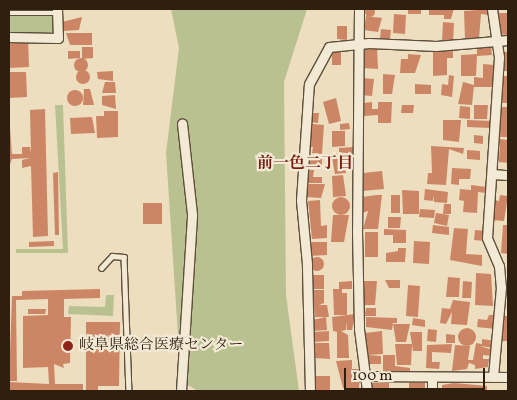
<!DOCTYPE html>
<html>
<head>
<meta charset="utf-8">
<style>
	body { margin:0 }
	#map { position:relative; width:517px; height:400px; overflow:hidden; background:#ecdebf; font-family:Vollkorn,"Noto Serif JP",serif }
	div>[style] { position:absolute }
	[style*='--x'] { left:calc(var(--x)*1px); top:calc(var(--y)*1px); width:calc(var(--w)*1px); rotate:calc(var(--a)*1deg) }
	.green>* { inset:0; background:#bac190 }
	.building>* { inset:0; background:#cd8665 }
	.round { border-radius:50% }
	.roads { filter:drop-shadow(1px 0 #5e4f3b) drop-shadow(-1px 0 #5e4f3b) drop-shadow(0 1px #5e4f3b) drop-shadow(0 -1px #5e4f3b) }
	.service>* { height:4.5px; margin:-2.25px; padding:0 2.25px; transform-origin:2.25px; border-radius:2.25px; background:#f3ead5 }
	.minor>* { height:9px; margin:-4.5px; padding:0 4.5px; transform-origin:4.5px; border-radius:4.5px; background:#f3ead5 }
	.dots>* { width:14px; height:14px; translate:-50% -50%; box-sizing:border-box; border:2px solid #f3ead5; border-radius:50% }
	span { translate:-50% -50%; white-space:nowrap; text-align:center; line-height:1.15; -webkit-text-stroke:4.5px #f3ead5; paint-order:stroke }
	.poi-label { font-size:15px; color:#2f1f0f }
	.left { translate:0 -50%; text-align:left }
	.neighbourhood-label { font-size:16px; color:#7a1f14; font-weight:700 }
	.frame { position:absolute; inset:0; border:10px solid #2f1f0f; pointer-events:none }
	.scale { position:absolute; left:344px; top:368px; width:141px; height:22px; box-sizing:border-box; border:2px solid #2f1f0f; border-top:0; padding-left:6px; font-size:15px; line-height:18px; white-space:nowrap; color:#2f1f0f; -webkit-text-stroke:4px #f3ead5; paint-order:stroke }
</style>
</head>
<body>
<div id="map">
	<div class="green">
		<i style="clip-path:polygon(9px 9px,55px 9px,55px 34px,9px 34px)"></i>
		<i style="clip-path:polygon(171px 9px,307px 9px,284px 82px,286px 295px,299px 391px,198px 391px,181px 381px,166px 153px,179px 48px)"></i>
		<i style="clip-path:polygon(55px 105px,63px 105px,68px 253px,16px 253px,16px 249px,63px 249px)"></i>
		<i style="clip-path:polygon(106px 295px,114px 295px,113px 316px,68px 314px,69px 306px,105px 307px)"></i>
	</div>
	<div class="building">
		<i class="round" style="left:365px;top:7px;width:10px;height:10px"></i>
		<i style="clip-path:polygon(408px 9px,421px 9px,421px 14px,408px 14px)"></i>
		<i style="clip-path:polygon(429px 9px,454px 9px,453px 12px,451px 19px,444px 19px,444px 15px,429px 15px)"></i>
		<i style="clip-path:polygon(490px 9px,490px 15px,481px 14px,479px 39px,465px 39px,464px 11px)"></i>
		<i style="clip-path:polygon(498px 13px,508px 13px,508px 35px,498px 34px)"></i>
		<i style="clip-path:polygon(394px 14px,406px 15px,405px 34px,393px 33px)"></i>
		<i style="clip-path:polygon(366px 16px,382px 18px,378px 32px,364px 30px)"></i>
		<i style="clip-path:polygon(82px 17px,79px 30px,63px 31px,62px 22px)"></i>
		<i style="clip-path:polygon(443px 22px,454px 23px,453px 42px,442px 42px)"></i>
		<i style="clip-path:polygon(337px 26px,347px 26px,347px 40px,337px 39px)"></i>
		<i style="clip-path:polygon(381px 29px,391px 30px,390px 39px,380px 38px)"></i>
		<i style="clip-path:polygon(66px 33px,92px 33px,92px 45px,70px 45px)"></i>
		<i style="clip-path:polygon(28px 38px,29px 67px,9px 68px,9px 39px)"></i>
		<i style="clip-path:polygon(364px 46px,377px 47px,378px 69px,362px 68px)"></i>
		<i style="clip-path:polygon(82px 47px,93px 47px,93px 58px,82px 59px)"></i>
		<i style="clip-path:polygon(491px 47px,492px 55px,477px 56px,476px 76px,461px 76px,461px 55px,477px 54px,477px 48px)"></i>
		<i style="clip-path:polygon(441px 49px,453px 50px,453px 58px,447px 58px,447px 75px,433px 76px,433px 52px)"></i>
		<i style="clip-path:polygon(68px 51px,80px 51px,80px 58px,68px 59px)"></i>
		<i style="clip-path:polygon(332px 52px,341px 52px,341px 65px,332px 65px)"></i>
		<i style="clip-path:polygon(503px 52px,508px 52px,508px 71px,502px 71px)"></i>
		<i style="clip-path:polygon(408px 54px,421px 55px,415px 73px,400px 73px,401px 59px,408px 59px)"></i>
		<i class="round" style="left:74px;top:58px;width:14px;height:14px"></i>
		<i style="clip-path:polygon(483px 64px,494px 65px,493px 87px,474px 87px,474px 77px,483px 78px)"></i>
		<i class="round" style="left:76px;top:70px;width:14px;height:14px"></i>
		<i style="clip-path:polygon(113px 71px,113px 81px,98px 79px,97px 72px)"></i>
		<i style="clip-path:polygon(9px 72px,26px 72px,27px 97px,9px 98px)"></i>
		<i style="clip-path:polygon(383px 74px,395px 75px,392px 94px,383px 94px)"></i>
		<i style="clip-path:polygon(449px 75px,454px 76px,452px 97px,441px 95px,442px 84px,448px 85px)"></i>
		<i style="clip-path:polygon(503px 76px,508px 76px,508px 103px,502px 103px)"></i>
		<i style="clip-path:polygon(361px 78px,374px 79px,372px 96px,361px 95px)"></i>
		<i style="clip-path:polygon(105px 82px,115px 82px,116px 93px,102px 93px)"></i>
		<i style="clip-path:polygon(463px 82px,474px 85px,472px 105px,458px 104px)"></i>
		<i style="clip-path:polygon(415px 84px,431px 85px,431px 94px,415px 94px)"></i>
		<i style="clip-path:polygon(84px 89px,90px 89px,94px 105px,83px 105px)"></i>
		<i class="round" style="left:67px;top:90px;width:16px;height:16px"></i>
		<i style="clip-path:polygon(115px 95px,116px 109px,102px 105px,102px 96px)"></i>
		<i style="clip-path:polygon(336px 98px,341px 121px,329px 124px,323px 102px)"></i>
		<i style="clip-path:polygon(372px 102px,372px 109px,378px 109px,378px 102px,392px 102px,391px 123px,378px 123px,378px 115px,364px 116px,364px 103px)"></i>
		<i style="clip-path:polygon(402px 105px,414px 105px,413px 113px,401px 113px)"></i>
		<i style="clip-path:polygon(474px 105px,488px 105px,487px 119px,474px 119px)"></i>
		<i style="clip-path:polygon(460px 106px,470px 107px,470px 119px,459px 118px)"></i>
		<i style="clip-path:polygon(500px 107px,508px 107px,508px 137px,499px 137px)"></i>
		<i style="clip-path:polygon(45px 109px,48px 236px,33px 237px,31px 166px,22px 168px,22px 160px,31px 158px,12px 159px,9px 167px,9px 114px,12px 154px,22px 154px,22px 147px,30px 147px,31px 153px,30px 110px)"></i>
		<i style="clip-path:polygon(104px 111px,118px 111px,118px 137px,97px 138px,96px 116px,104px 116px)"></i>
		<i style="clip-path:polygon(311px 113px,319px 113px,318px 123px,310px 122px)"></i>
		<i style="clip-path:polygon(92px 117px,95px 133px,71px 134px,70px 118px)"></i>
		<i style="clip-path:polygon(443px 120px,461px 120px,459px 142px,443px 140px)"></i>
		<i style="clip-path:polygon(467px 120px,493px 121px,492px 128px,467px 127px)"></i>
		<i style="clip-path:polygon(349px 123px,350px 129px,340px 130px,340px 124px)"></i>
		<i style="clip-path:polygon(312px 124px,324px 125px,322px 154px,312px 153px,313px 147px,309px 147px)"></i>
		<i style="clip-path:polygon(332px 131px,345px 131px,345px 146px,332px 147px)"></i>
		<i style="clip-path:polygon(474px 135px,483px 136px,483px 144px,474px 143px)"></i>
		<i style="clip-path:polygon(500px 139px,508px 140px,508px 163px,499px 162px)"></i>
		<i style="clip-path:polygon(431px 146px,464px 148px,463px 154px,449px 149px,446px 185px,427px 184px,428px 173px,432px 173px)"></i>
		<i style="clip-path:polygon(353px 147px,353px 154px,339px 152px,339px 148px)"></i>
		<i style="clip-path:polygon(467px 150px,480px 151px,480px 160px,467px 159px)"></i>
		<i style="clip-path:polygon(343px 153px,346px 173px,335px 174px,331px 154px)"></i>
		<i style="clip-path:polygon(315px 155px,322px 156px,322px 169px,308px 168px,308px 159px,315px 160px)"></i>
		<i style="clip-path:polygon(452px 168px,471px 169px,470px 179px,459px 179px,459px 185px,451px 184px)"></i>
		<i style="clip-path:polygon(308px 170px,314px 170px,313px 177px,322px 177px,322px 183px,308px 183px)"></i>
		<i style="clip-path:polygon(382px 171px,384px 189px,362px 191px,363px 173px)"></i>
		<i style="clip-path:polygon(58px 172px,59px 235px,55px 235px,53px 173px)"></i>
		<i style="clip-path:polygon(343px 175px,346px 196px,333px 197px,332px 176px)"></i>
		<i style="clip-path:polygon(308px 184px,325px 184px,321px 198px,307px 197px)"></i>
		<i style="clip-path:polygon(471px 185px,487px 187px,486px 193px,478px 192px,477px 213px,463px 212px,464px 201px,459px 200px,460px 189px,471px 190px)"></i>
		<i style="clip-path:polygon(425px 189px,448px 192px,447px 203px,434px 202px,434px 195px,433px 201px,424px 200px)"></i>
		<i style="clip-path:polygon(402px 190px,419px 191px,419px 214px,403px 214px)"></i>
		<i style="clip-path:polygon(377px 195px,382px 195px,378px 229px,363px 229px,368px 211px,362px 213px,362px 197px)"></i>
		<i style="clip-path:polygon(391px 195px,400px 195px,400px 213px,391px 213px)"></i>
		<i style="clip-path:polygon(500px 195px,508px 196px,504px 221px,492px 220px,494px 200px,499px 201px)"></i>
		<i class="round" style="left:332px;top:197px;width:18px;height:18px"></i>
		<i style="clip-path:polygon(320px 200px,321px 226px,327px 225px,327px 238px,312px 239px,308px 201px)"></i>
		<i style="clip-path:polygon(143px 203px,162px 203px,162px 224px,143px 224px)"></i>
		<i style="clip-path:polygon(444px 204px,451px 204px,451px 214px,443px 214px)"></i>
		<i style="clip-path:polygon(420px 209px,435px 210px,434px 218px,419px 217px)"></i>
		<i style="clip-path:polygon(436px 213px,449px 215px,447px 226px,434px 223px)"></i>
		<i style="clip-path:polygon(333px 215px,349px 215px,344px 242px,331px 242px)"></i>
		<i style="clip-path:polygon(388px 217px,401px 217px,400px 228px,388px 228px)"></i>
		<i style="clip-path:polygon(433px 225px,449px 227px,449px 235px,432px 233px)"></i>
		<i style="clip-path:polygon(503px 225px,508px 225px,508px 254px,501px 253px)"></i>
		<i style="clip-path:polygon(454px 228px,468px 229px,466px 254px,482px 255px,482px 266px,450px 260px)"></i>
		<i style="clip-path:polygon(384px 229px,406px 230px,406px 243px,393px 243px,393px 235px,384px 235px)"></i>
		<i style="clip-path:polygon(475px 230px,486px 231px,485px 241px,474px 240px)"></i>
		<i style="clip-path:polygon(365px 232px,378px 232px,378px 257px,365px 257px)"></i>
		<i style="clip-path:polygon(54px 241px,54px 246px,29px 247px,29px 242px)"></i>
		<i style="clip-path:polygon(414px 241px,430px 242px,429px 264px,413px 263px)"></i>
		<i style="clip-path:polygon(309px 242px,327px 242px,327px 255px,309px 256px)"></i>
		<i style="clip-path:polygon(398px 248px,406px 248px,405px 262px,386px 262px,386px 253px,398px 251px)"></i>
		<i class="round" style="left:310px;top:257px;width:14px;height:14px"></i>
		<i style="clip-path:polygon(476px 273px,491px 274px,493px 306px,475px 305px)"></i>
		<i style="clip-path:polygon(311px 275px,324px 275px,324px 289px,312px 289px)"></i>
		<i style="clip-path:polygon(448px 277px,460px 278px,459px 297px,446px 297px)"></i>
		<i style="clip-path:polygon(385px 280px,400px 280px,400px 288px,389px 288px)"></i>
		<i style="clip-path:polygon(352px 281px,352px 289px,342px 289px,342px 293px,347px 293px,347px 315px,334px 315px,333px 289px,339px 289px,339px 282px)"></i>
		<i style="clip-path:polygon(363px 281px,377px 281px,375px 305px,364px 305px)"></i>
		<i style="clip-path:polygon(463px 281px,472px 282px,471px 298px,462px 298px)"></i>
		<i style="clip-path:polygon(408px 285px,420px 286px,418px 317px,406px 316px)"></i>
		<i style="clip-path:polygon(100px 289px,100px 298px,64px 299px,64px 317px,71px 317px,70px 363px,63px 364px,64px 368px,54px 364px,55px 384px,83px 384px,83px 391px,9px 391px,9px 382px,49px 384px,48px 367px,23px 368px,23px 316px,48px 315px,48px 299px,16px 300px,17px 381px,9px 381px,12px 296px,22px 296px,22px 291px)"></i>
		<i style="clip-path:polygon(311px 290px,324px 290px,324px 303px,319px 305px,327px 305px,329px 317px,315px 317px,314px 309px,310px 309px)"></i>
		<i style="clip-path:polygon(453px 300px,470px 302px,467px 325px,451px 324px,452px 312px,446px 324px,440px 323px,442px 308px,450px 309px)"></i>
		<i style="clip-path:polygon(366px 308px,376px 308px,376px 316px,365px 316px)"></i>
		<i style="clip-path:polygon(28px 309px,46px 309px,45px 314px,28px 314px)"></i>
		<i style="clip-path:polygon(355px 314px,352px 330px,347px 330px,346px 321px,346px 330px,341px 331px,348px 335px,349px 358px,337px 358px,337px 332px,333px 331px,332px 317px)"></i>
		<i style="clip-path:polygon(489px 315px,496px 315px,496px 329px,477px 327px,478px 319px,487px 320px)"></i>
		<i style="clip-path:polygon(503px 316px,508px 316px,508px 341px,502px 341px)"></i>
		<i style="clip-path:polygon(326px 317px,327px 330px,313px 331px,312px 320px)"></i>
		<i style="clip-path:polygon(366px 317px,397px 318px,397px 323px,393px 323px,392px 330px,366px 327px)"></i>
		<i style="clip-path:polygon(413px 318px,425px 320px,425px 327px,412px 325px)"></i>
		<i style="clip-path:polygon(86px 322px,120px 322px,119px 386px,98px 386px,98px 391px,86px 391px)"></i>
		<i style="clip-path:polygon(393px 324px,410px 324px,406px 342px,396px 342px)"></i>
		<i class="round" style="left:458px;top:328px;width:18px;height:18px"></i>
		<i style="clip-path:polygon(428px 329px,437px 330px,436px 342px,427px 341px)"></i>
		<i style="clip-path:polygon(329px 331px,329px 341px,314px 342px,314px 332px)"></i>
		<i style="clip-path:polygon(382px 331px,383px 354px,367px 355px,365px 333px)"></i>
		<i style="clip-path:polygon(410px 332px,422px 332px,422px 351px,413px 351px)"></i>
		<i style="clip-path:polygon(446px 334px,455px 335px,455px 343px,446px 343px)"></i>
		<i style="clip-path:polygon(482px 339px,496px 341px,495px 348px,479px 346px,494px 350px,494px 356px,483px 355px,483px 359px,489px 359px,488px 367px,475px 369px,475px 365px,469px 363px,467px 369px,452px 371px,455px 345px,470px 346px,468px 360px,473px 360px,476px 343px,482px 344px)"></i>
		<i style="clip-path:polygon(313px 343px,329px 343px,330px 359px,314px 358px)"></i>
		<i style="clip-path:polygon(395px 344px,412px 344px,411px 365px,397px 365px)"></i>
		<i style="clip-path:polygon(452px 344px,451px 353px,432px 352px,432px 362px,440px 362px,439px 369px,426px 368px,427px 345px)"></i>
		<i style="clip-path:polygon(369px 355px,381px 356px,381px 364px,369px 364px)"></i>
		<i style="clip-path:polygon(383px 355px,395px 355px,395px 366px,410px 368px,410px 373px,383px 372px)"></i>
		<i style="clip-path:polygon(352px 360px,352px 369px,361px 369px,359px 388px,343px 388px,336px 361px)"></i>
		<i style="clip-path:polygon(313px 376px,330px 376px,330px 390px,313px 390px)"></i>
		<i style="clip-path:polygon(372px 383px,389px 383px,389px 391px,372px 391px)"></i>
		<i style="clip-path:polygon(409px 383px,425px 383px,425px 391px,409px 391px)"></i>
		<i style="clip-path:polygon(454px 383px,487px 386px,487px 391px,442px 391px,442px 385px)"></i>
	</div>
	<div class="roads">
		<div class="service">
			<i style="--x:9;--y:13;--w:48;--a:0"></i>
			<i style="--x:101;--y:268;--w:16;--a:-47"></i>
			<i style="--x:112;--y:256;--w:12;--a:5"></i>
			<i style="--x:124;--y:257;--w:134;--a:87.9"></i>
		</div>
		<div class="minor">
			<i style="--x:359;--y:9;--w:222;--a:90.5"></i>
			<i style="--x:357;--y:231;--w:98;--a:88.8"></i>
			<i style="--x:359;--y:329;--w:63;--a:82.6"></i>
			<i style="--x:492;--y:9;--w:49;--a:81.7"></i>
			<i style="--x:499;--y:57;--w:181;--a:93.8"></i>
			<i style="--x:487;--y:238;--w:30;--a:67"></i>
			<i style="--x:499;--y:266;--w:21;--a:85"></i>
			<i style="--x:501;--y:287;--w:90;--a:95.1"></i>
			<i style="--x:9;--y:37;--w:49;--a:1.2"></i>
			<i style="--x:58;--y:38;--w:29;--a:-92"></i>
			<i style="--x:492;--y:174;--w:16;--a:4"></i>
			<i style="--x:366;--y:376;--w:142;--a:0.4"></i>
			<i style="--x:181;--y:391;--w:177;--a:-86.4"></i>
			<i style="--x:192;--y:214;--w:91;--a:-96.3"></i>
			<i style="--x:310;--y:391;--w:127;--a:-91.4"></i>
			<i style="--x:307;--y:264;--w:64;--a:-95.4"></i>
			<i style="--x:301;--y:200;--w:116;--a:-86.1"></i>
			<i style="--x:309;--y:84;--w:42;--a:-61.6"></i>
			<i style="--x:329;--y:47;--w:40;--a:-5.7"></i>
			<i style="--x:369;--y:43;--w:67;--a:2.6"></i>
			<i style="--x:436;--y:46;--w:72;--a:-4.8"></i>
			<i style="--x:432;--y:391;--w:14;--a:-90"></i>
		</div>
	</div>
	<div class="dots">
		<i style="left:68px;top:346px;background:#8f2418"></i>
	</div>
	<div class="poi-label">
		<span class="left" style="left:79px;top:346px">岐阜県総合医療センター</span>
	</div>
	<div class="neighbourhood-label">
		<span style="left:305px;top:164px">前一色二丁目</span>
	</div>
	<div class="frame"></div>
	<div class="scale">100 m</div>
</div>
</body>
</html>
